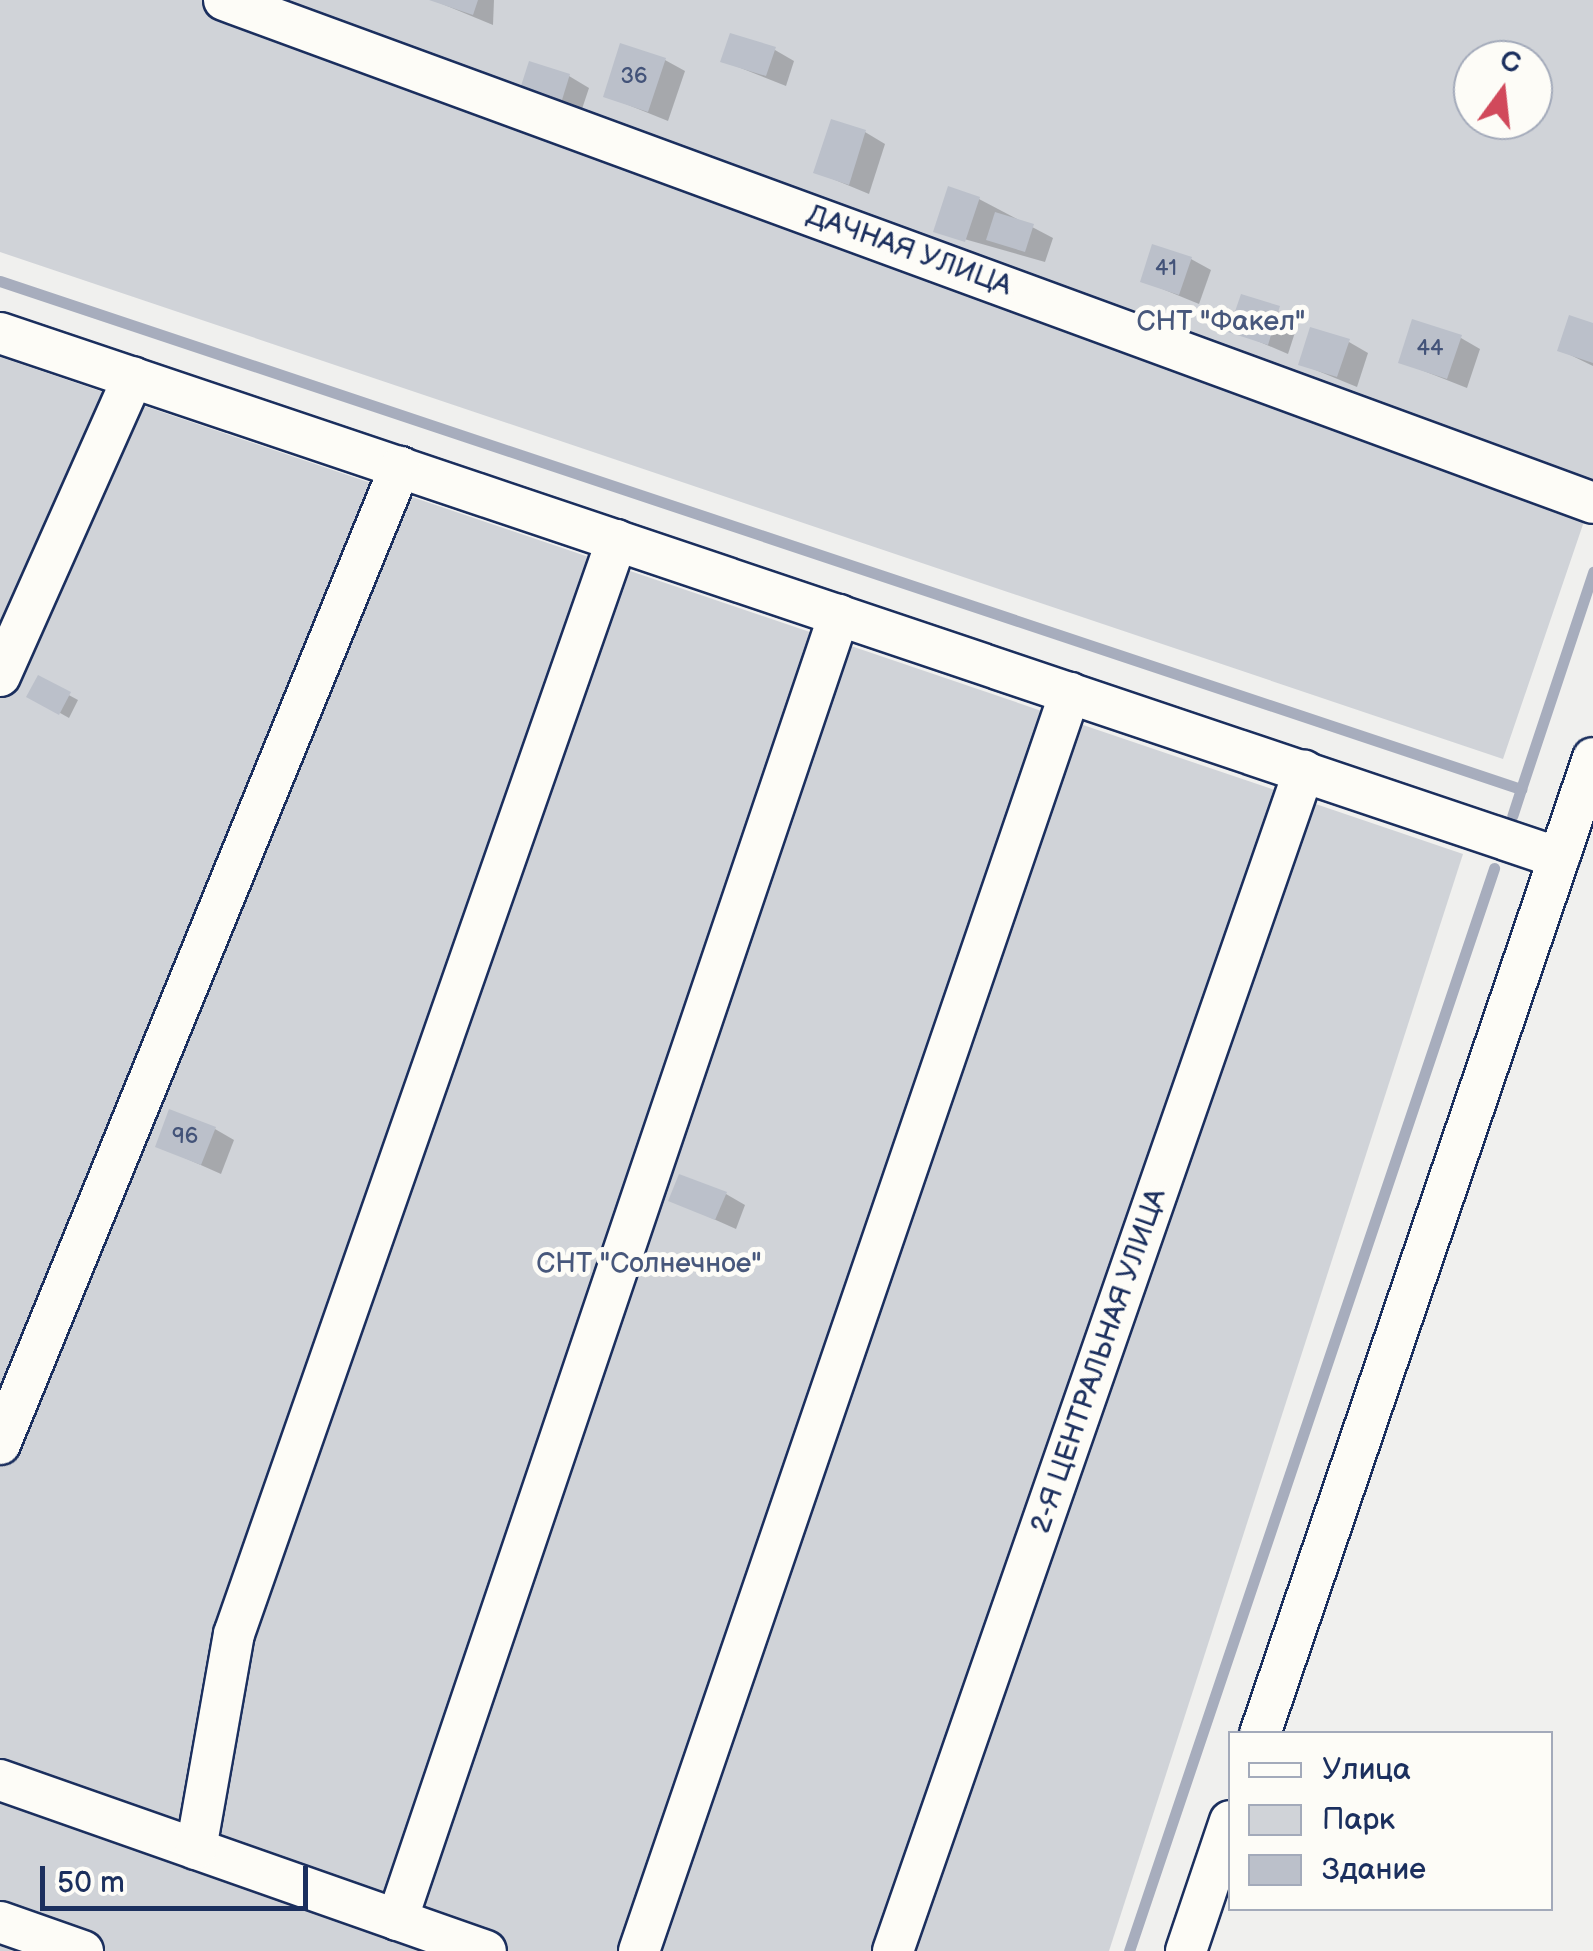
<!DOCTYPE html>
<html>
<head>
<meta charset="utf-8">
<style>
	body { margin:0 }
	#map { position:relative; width:1593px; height:1951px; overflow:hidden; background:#f0f0ee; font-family:"Balsamiq Sans",sans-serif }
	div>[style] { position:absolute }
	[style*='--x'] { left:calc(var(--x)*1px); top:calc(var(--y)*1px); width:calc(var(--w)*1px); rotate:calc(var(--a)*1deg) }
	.green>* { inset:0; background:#d0d3d8 }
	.shadow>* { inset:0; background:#0003 }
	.stream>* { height:11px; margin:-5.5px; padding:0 5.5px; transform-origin:5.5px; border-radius:5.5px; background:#a7adbd }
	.building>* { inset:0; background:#bbc0ca }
	.roads { filter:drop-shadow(2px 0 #1b2f5e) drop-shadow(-2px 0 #1b2f5e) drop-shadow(0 2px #1b2f5e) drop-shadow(0 -2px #1b2f5e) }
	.minor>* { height:40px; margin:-20px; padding:0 20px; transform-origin:20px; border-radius:20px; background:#fdfcf7 }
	span { translate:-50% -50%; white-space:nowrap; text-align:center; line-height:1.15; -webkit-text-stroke:10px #fdfcf7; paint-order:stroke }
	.number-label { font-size:22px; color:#435379 }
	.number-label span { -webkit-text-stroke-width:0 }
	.street-label { font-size:28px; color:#1b2f5e }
	.park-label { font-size:28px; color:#48587c }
	.legend { position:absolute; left:1228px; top:1731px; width:325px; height:180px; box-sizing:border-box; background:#fdfcf7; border:2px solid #a3aaba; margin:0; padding:12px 18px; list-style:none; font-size:30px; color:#1b2f5e }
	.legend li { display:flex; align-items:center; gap:20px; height:50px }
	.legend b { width:50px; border:2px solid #a3aaba }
	.north { position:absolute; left:1453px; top:40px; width:100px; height:100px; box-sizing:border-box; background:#fdfcf7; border:2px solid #a3aaba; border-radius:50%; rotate:15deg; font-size:28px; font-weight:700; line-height:40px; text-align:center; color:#1b2f5e }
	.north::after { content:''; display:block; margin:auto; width:35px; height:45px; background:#d1495b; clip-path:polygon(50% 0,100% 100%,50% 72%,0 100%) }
	.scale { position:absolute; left:40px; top:1866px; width:268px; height:45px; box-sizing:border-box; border:5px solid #1b2f5e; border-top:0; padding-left:12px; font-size:30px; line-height:35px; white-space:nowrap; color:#1b2f5e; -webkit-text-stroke:8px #fdfcf7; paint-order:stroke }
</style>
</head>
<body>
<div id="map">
	<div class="green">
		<i style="clip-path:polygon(evenodd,0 0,1593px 0,1593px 495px,1503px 759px,0 252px,0 0,1473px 60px,1533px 60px,1533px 120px,1473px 120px,1473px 60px)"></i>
		<i style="clip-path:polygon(0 357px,1463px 854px,1109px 1951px,490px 1951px,0 1771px)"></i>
		<i style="clip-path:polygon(0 1776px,459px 1951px,0 1951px)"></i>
	</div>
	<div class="shadow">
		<i style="clip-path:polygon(494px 0,493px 25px,435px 1px,435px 0)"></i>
		<i style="clip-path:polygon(775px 50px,794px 61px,786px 86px,723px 61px)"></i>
		<i style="clip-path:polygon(665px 60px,685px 71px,668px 121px,606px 96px)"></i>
		<i style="clip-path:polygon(569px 76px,589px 88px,582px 109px,524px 85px)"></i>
		<i style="clip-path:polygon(865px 132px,885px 144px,869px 194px,816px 172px)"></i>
		<i style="clip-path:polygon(979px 199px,1053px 238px,1045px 262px,936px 231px)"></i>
		<i style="clip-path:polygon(1191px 259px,1211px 270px,1199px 304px,1143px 281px)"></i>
		<i style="clip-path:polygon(1242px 297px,1299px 320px,1288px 354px,1232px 330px)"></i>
		<i style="clip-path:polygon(1593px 325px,1593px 366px,1560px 350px)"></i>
		<i style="clip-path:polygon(1461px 338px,1480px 349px,1467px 388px,1401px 362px)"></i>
		<i style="clip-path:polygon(1349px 342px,1368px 353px,1357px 387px,1301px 364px)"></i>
		<i style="clip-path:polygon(39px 679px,78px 700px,69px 718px,30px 696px)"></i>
		<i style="clip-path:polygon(215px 1129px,234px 1140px,221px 1174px,158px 1146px)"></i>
		<i style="clip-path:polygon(726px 1194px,745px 1205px,736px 1229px,671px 1200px)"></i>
	</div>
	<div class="stream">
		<i style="--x:0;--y:281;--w:1604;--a:18.47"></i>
		<i style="--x:1521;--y:789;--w:28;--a:108"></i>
		<i style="--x:1521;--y:789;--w:229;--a:-71.6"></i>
		<i style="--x:1129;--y:1951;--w:1143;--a:-71.37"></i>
	</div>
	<div class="building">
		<i style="clip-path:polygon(429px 0,478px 0,473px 15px)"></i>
		<i style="clip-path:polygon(730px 33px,776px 47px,766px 76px,720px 62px)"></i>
		<i style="clip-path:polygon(620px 43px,666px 58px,648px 112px,603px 97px)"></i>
		<i style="clip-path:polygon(529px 61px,570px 74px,562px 100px,521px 86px)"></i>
		<i style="clip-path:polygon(831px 119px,866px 130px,849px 185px,813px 173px)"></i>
		<i style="clip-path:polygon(948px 186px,980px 197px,965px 242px,933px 232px)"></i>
		<i style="clip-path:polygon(995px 212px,1034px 224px,1025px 252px,986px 240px)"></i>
		<i style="clip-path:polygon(1152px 244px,1192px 257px,1179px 295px,1140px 282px)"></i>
		<i style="clip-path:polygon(1241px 294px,1280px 306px,1268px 345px,1228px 332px)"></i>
		<i style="clip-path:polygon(1569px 315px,1593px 323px,1593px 363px,1557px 351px)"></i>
		<i style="clip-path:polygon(1412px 319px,1462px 335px,1447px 379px,1398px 363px)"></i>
		<i style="clip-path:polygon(1310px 327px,1350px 339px,1337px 377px,1298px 365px)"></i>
		<i style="clip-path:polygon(38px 675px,71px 692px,59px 715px,26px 697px)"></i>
		<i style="clip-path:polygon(169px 1109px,216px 1127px,201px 1165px,155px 1147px)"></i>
		<i style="clip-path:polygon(679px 1174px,727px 1192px,715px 1220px,668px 1201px)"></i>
	</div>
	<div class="roads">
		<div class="minor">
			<i style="--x:224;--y:0;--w:1458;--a:20.17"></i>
			<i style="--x:0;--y:333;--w:1645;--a:18.61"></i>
			<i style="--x:0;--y:676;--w:327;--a:-66"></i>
			<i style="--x:0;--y:1444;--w:1056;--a:-67.73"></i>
			<i style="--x:1260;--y:1734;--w:1031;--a:-71.16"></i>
			<i style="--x:0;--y:1780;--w:515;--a:19.38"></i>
			<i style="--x:196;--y:1849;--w:218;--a:-80"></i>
			<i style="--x:234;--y:1634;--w:1159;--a:-70.71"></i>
			<i style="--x:397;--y:1920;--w:1378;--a:-71.29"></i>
			<i style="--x:0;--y:1922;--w:88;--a:19.3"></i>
			<i style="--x:639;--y:1951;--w:1330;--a:-71.09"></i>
			<i style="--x:893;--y:1951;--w:1250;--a:-70.8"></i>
			<i style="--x:1186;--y:1951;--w:137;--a:-71.3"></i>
		</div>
	</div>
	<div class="number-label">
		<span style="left:634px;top:77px">36</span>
		<span style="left:1166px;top:269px">41</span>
		<span style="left:1430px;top:349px">44</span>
		<span style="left:185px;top:1137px">96</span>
	</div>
	<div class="street-label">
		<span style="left:909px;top:251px;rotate:20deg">ДАЧНАЯ УЛИЦА</span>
		<span style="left:1099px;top:1361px;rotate:-71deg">2-Я ЦЕНТРАЛЬНАЯ УЛИЦА</span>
	</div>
	<div class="park-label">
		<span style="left:1221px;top:322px">СНТ "Факел"</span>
		<span style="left:649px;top:1264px">СНТ "Солнечное"</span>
	</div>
	<ul class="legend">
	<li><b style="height:12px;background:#fdfcf7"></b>Улица</li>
	<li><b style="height:28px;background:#d0d3d8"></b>Парк</li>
	<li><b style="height:28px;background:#bbc0ca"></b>Здание</li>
	</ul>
	<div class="north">С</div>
	<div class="scale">50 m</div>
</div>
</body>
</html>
